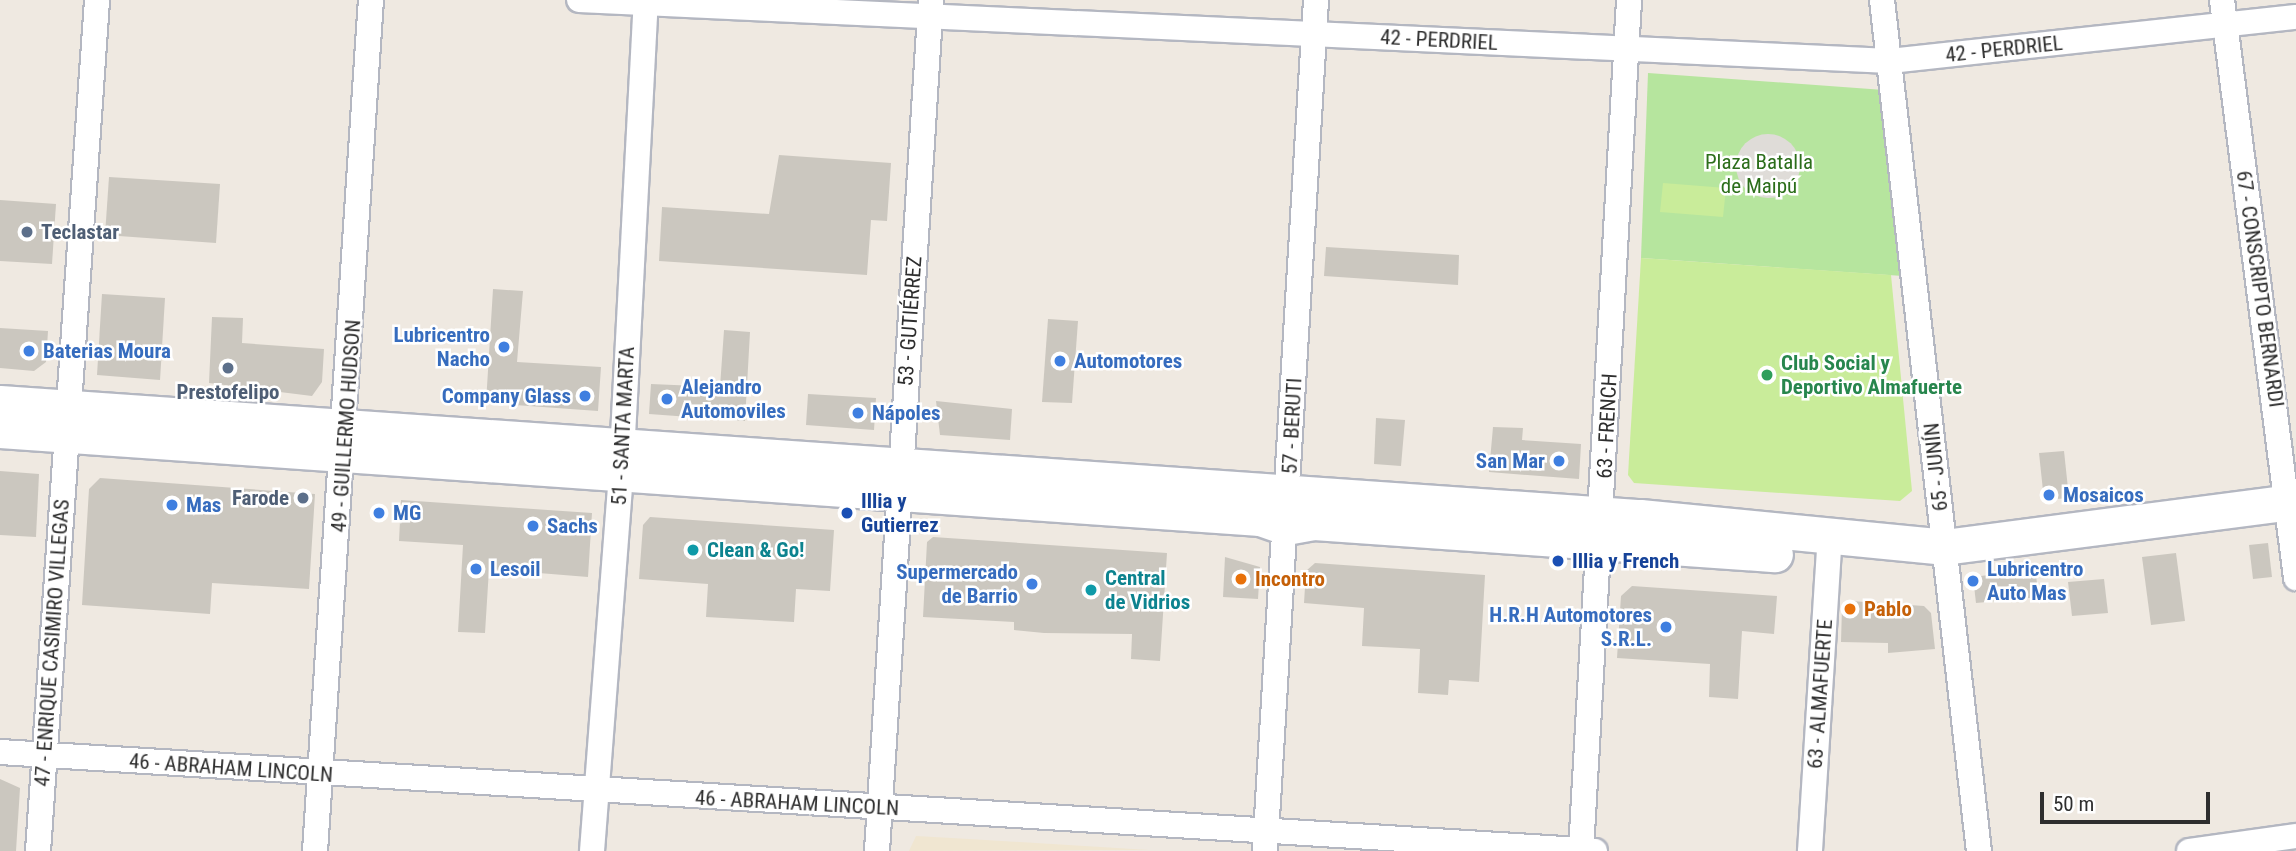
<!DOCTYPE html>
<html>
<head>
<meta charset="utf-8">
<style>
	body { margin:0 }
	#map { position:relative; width:2296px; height:851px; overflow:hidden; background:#efe9e1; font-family:"Roboto Condensed",sans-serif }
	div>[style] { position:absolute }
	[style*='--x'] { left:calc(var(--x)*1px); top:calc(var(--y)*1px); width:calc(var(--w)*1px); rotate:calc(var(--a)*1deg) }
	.education>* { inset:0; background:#f0e6d1 }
	.green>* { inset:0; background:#b6e59e }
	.pitch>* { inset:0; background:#c9ec9a }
	.plaza>* { inset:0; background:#dfdcd8 }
	.round { border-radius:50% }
	.building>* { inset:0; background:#cbc7bf }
	.roads { filter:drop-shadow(2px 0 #b4b7c1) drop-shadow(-2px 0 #b4b7c1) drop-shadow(0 2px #b4b7c1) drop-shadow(0 -2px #b4b7c1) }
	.street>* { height:24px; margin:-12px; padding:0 12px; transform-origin:12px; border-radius:12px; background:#fff }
	.secondary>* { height:35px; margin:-17.5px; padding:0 17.5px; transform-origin:17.5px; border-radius:17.5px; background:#fff }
	.dots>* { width:19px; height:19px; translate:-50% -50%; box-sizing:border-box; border:4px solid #fff; border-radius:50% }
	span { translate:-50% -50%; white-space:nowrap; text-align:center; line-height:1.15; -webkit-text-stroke:5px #fff; paint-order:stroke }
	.street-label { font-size:21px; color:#2e2e2e }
	.park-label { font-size:21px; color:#2c6e1b }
	.service-label { font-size:21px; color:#4e5e75; font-weight:700 }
	.left { translate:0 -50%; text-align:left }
	.right { translate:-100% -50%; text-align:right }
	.shop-label { font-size:21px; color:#366cbe; font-weight:700 }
	.leisure-label { font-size:21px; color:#27864d; font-weight:700 }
	.transit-label { font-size:21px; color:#164399; font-weight:700 }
	.culture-label { font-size:21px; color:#0d838f; font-weight:700 }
	.food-label { font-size:21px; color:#c56008; font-weight:700 }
	.scale { position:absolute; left:2040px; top:792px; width:170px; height:32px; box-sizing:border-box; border:4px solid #2e2e2e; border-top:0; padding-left:9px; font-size:21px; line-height:24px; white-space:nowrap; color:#2e2e2e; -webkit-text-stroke:5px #fff; paint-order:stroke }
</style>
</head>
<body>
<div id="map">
	<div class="education">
		<i style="clip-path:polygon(916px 836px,969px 839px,1149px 850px,909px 851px)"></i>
	</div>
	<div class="green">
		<i style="clip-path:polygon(1648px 73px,1884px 90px,1903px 276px,1641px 258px)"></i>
	</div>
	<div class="pitch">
		<i style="clip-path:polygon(1663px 183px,1726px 188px,1723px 217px,1660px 212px)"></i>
		<i style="clip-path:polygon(1641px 258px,1891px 275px,1912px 491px,1900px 501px,1634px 483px,1628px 475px)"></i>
	</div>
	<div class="plaza">
		<i class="round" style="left:1736px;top:134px;width:64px;height:64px"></i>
	</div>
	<div class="building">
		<i style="clip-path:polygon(779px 155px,891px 163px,887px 221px,871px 220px,867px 275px,659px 261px,662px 207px,769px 214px)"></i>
		<i style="clip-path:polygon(109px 177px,220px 184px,216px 243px,105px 235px)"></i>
		<i style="clip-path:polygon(0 200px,56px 204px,52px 264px,0 261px)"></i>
		<i style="clip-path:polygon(1326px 247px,1459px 255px,1458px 285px,1324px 276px)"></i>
		<i style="clip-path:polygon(493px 289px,523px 291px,517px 362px,601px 367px,598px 411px,486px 403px)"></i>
		<i style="clip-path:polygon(102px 294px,165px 298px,160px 380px,97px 375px)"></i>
		<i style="clip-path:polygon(212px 317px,243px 318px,242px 343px,324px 349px,322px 382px,312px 396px,209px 383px)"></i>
		<i style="clip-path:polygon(1048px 319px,1078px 321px,1072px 403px,1042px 402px)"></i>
		<i style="clip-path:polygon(0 328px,48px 331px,46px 362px,34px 371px,0 368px)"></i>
		<i style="clip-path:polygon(724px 330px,750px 332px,745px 421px,649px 414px,651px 384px,720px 387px)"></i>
		<i style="clip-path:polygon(808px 394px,876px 398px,874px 430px,806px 425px)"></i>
		<i style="clip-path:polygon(936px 401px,1012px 409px,1010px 440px,940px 435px)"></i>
		<i style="clip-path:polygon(1376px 418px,1405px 420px,1401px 466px,1374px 464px)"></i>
		<i style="clip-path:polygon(1493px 427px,1523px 428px,1522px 440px,1581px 444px,1579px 479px,1489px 472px)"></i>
		<i style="clip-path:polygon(2064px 451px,2069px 498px,2044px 500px,2039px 453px)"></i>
		<i style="clip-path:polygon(0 471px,39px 474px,36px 537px,0 535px)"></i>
		<i style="clip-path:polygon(100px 478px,315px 494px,309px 589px,212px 583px,210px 614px,82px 605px,89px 489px)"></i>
		<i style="clip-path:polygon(401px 500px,592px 513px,588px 577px,489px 569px,485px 633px,458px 632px,463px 545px,399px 541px)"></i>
		<i style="clip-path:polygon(650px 517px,834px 530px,830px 591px,796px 589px,794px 622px,706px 617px,708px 584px,639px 579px,643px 525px)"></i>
		<i style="clip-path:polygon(933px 537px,1167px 553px,1160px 661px,1131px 659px,1132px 634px,1044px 633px,1014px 630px,1014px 622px,923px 617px,927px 542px)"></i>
		<i style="clip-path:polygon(2268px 543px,2272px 577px,2253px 579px,2249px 545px)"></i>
		<i style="clip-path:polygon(2176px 553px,2185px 621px,2151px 625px,2142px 557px)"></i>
		<i style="clip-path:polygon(1225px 557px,1260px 567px,1258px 599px,1223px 597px)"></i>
		<i style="clip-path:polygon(1315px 563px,1485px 575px,1479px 682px,1449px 680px,1448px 695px,1418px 693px,1420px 649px,1362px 646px,1364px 608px,1304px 603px,1306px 571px)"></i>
		<i style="clip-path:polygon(2035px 569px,2039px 597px,1976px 603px,1973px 577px)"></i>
		<i style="clip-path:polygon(2104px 579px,2108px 613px,2072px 616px,2068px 582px)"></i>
		<i style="clip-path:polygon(1632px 586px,1777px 596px,1774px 634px,1742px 631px,1738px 699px,1709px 697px,1710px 664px,1617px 658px,1621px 596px)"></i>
		<i style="clip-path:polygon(1851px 601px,1924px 606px,1931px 613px,1935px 649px,1888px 653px,1888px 643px,1841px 642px,1842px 607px)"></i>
		<i style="clip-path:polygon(0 779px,20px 788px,16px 851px,0 851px)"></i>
	</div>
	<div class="roads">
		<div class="street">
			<i style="--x:579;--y:0;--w:1312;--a:2.66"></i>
			<i style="--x:1890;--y:61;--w:408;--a:-6.2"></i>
			<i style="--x:1882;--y:0;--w:857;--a:83.5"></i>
			<i style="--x:2222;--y:0;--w:583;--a:82.7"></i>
			<i style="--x:0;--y:752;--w:1598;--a:3.55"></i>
			<i style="--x:38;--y:851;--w:853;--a:-86.03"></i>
			<i style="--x:315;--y:851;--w:853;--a:-86.24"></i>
			<i style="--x:592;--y:851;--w:378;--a:-85.6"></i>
			<i style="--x:621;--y:474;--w:475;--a:-87"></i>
			<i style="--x:877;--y:851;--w:853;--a:-86.37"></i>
			<i style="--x:1265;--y:851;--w:853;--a:-86.57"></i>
			<i style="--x:1581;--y:851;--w:852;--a:-86.77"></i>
			<i style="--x:1810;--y:851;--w:316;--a:-86.4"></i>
			<i style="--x:2189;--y:851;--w:108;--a:-8"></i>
		</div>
		<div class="secondary">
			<i style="--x:0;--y:403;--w:1644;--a:3.98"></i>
			<i style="--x:1640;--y:517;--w:305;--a:5.6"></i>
			<i style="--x:1944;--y:547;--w:355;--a:-7.4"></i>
			<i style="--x:0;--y:430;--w:1263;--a:4"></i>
			<i style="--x:1260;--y:518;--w:28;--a:19"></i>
			<i style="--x:1286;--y:527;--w:28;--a:-10"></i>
			<i style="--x:1314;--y:522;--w:462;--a:4"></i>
		</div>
	</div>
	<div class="dots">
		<i style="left:27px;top:232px;background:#5c6f8a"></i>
		<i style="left:504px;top:347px;background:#3f7fe0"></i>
		<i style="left:29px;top:351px;background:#3f7fe0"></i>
		<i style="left:1060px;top:361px;background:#3f7fe0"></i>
		<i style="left:228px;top:368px;background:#5c6f8a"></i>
		<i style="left:1767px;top:375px;background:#2e9e5b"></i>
		<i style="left:585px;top:396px;background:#3f7fe0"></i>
		<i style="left:667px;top:399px;background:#3f7fe0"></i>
		<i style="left:858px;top:413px;background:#3f7fe0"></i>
		<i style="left:1559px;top:461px;background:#3f7fe0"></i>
		<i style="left:2049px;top:495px;background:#3f7fe0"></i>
		<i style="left:303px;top:498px;background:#5c6f8a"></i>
		<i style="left:172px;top:505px;background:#3f7fe0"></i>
		<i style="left:379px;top:513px;background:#3f7fe0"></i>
		<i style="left:847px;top:513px;background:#1a4fb4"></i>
		<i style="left:533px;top:526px;background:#3f7fe0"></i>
		<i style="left:693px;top:550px;background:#0f9aa8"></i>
		<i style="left:1558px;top:561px;background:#1a4fb4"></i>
		<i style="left:476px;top:569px;background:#3f7fe0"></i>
		<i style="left:1241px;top:579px;background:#e8710a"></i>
		<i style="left:1973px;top:581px;background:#3f7fe0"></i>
		<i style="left:1032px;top:584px;background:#3f7fe0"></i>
		<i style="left:1091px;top:590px;background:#0f9aa8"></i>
		<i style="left:1850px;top:609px;background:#e8710a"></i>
		<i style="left:1666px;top:627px;background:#3f7fe0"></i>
	</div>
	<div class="street-label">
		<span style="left:1439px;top:40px;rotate:3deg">42 - PERDRIEL</span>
		<span style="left:2004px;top:49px;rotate:-6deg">42 - PERDRIEL</span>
		<span style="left:2260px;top:289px;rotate:82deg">67 - CONSCRIPTO BERNARDI</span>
		<span style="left:910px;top:321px;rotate:-86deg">53 - GUTIÉRREZ</span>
		<span style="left:346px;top:426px;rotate:-86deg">49 - GUILLERMO HUDSON</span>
		<span style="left:623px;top:426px;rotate:-87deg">51 - SANTA MARTA</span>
		<span style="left:1292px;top:426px;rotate:-87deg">57 - BERUTI</span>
		<span style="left:1607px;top:426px;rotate:-87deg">63 - FRENCH</span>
		<span style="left:1936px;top:467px;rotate:-96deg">65 - JUNÍN</span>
		<span style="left:52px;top:643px;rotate:-86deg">47 - ENRIQUE CASIMIRO VILLEGAS</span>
		<span style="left:1820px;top:694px;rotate:-86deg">63 - ALMAFUERTE</span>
		<span style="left:231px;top:768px;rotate:4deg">46 - ABRAHAM LINCOLN</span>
		<span style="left:797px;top:803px;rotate:3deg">46 - ABRAHAM LINCOLN</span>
	</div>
	<div class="park-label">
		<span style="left:1759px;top:174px">Plaza Batalla<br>de Maipú</span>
	</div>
	<div class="service-label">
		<span class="left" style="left:41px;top:232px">Teclastar</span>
		<span style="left:228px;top:392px">Prestofelipo</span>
		<span class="right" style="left:289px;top:498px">Farode</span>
	</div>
	<div class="shop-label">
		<span class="right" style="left:490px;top:347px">Lubricentro<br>Nacho</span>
		<span class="left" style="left:43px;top:351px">Baterias Moura</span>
		<span class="left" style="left:1074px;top:361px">Automotores</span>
		<span class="left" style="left:681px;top:399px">Alejandro<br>Automoviles</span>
		<span class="right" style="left:571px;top:396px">Company Glass</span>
		<span class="left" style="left:872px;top:413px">Nápoles</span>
		<span class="right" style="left:1545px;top:461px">San Mar</span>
		<span class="left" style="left:2063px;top:495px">Mosaicos</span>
		<span class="left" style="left:186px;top:505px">Mas</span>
		<span class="left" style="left:393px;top:513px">MG</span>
		<span class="left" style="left:547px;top:526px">Sachs</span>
		<span class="left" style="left:490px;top:569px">Lesoil</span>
		<span class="left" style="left:1987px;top:581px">Lubricentro<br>Auto Mas</span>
		<span class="right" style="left:1018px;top:584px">Supermercado<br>de Barrio</span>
		<span class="right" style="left:1652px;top:627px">H.R.H Automotores<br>S.R.L.</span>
	</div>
	<div class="leisure-label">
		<span class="left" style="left:1781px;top:375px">Club Social y<br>Deportivo Almafuerte</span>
	</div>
	<div class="transit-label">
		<span class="left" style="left:861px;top:513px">Illia y<br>Gutierrez</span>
		<span class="left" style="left:1572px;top:561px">Illia y French</span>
	</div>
	<div class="culture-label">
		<span class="left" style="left:707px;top:550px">Clean &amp; Go!</span>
		<span class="left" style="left:1105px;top:590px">Central<br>de Vidrios</span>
	</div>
	<div class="food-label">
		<span class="left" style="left:1255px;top:579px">Incontro</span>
		<span class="left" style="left:1864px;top:609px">Pablo</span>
	</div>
	<div class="scale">50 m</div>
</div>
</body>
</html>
